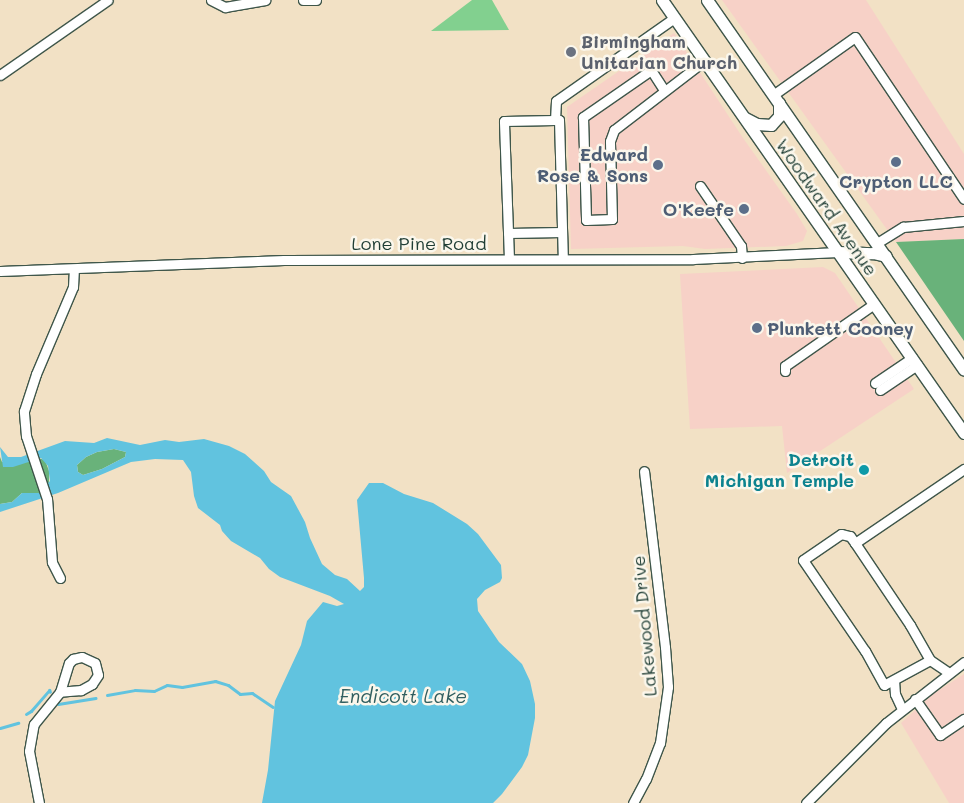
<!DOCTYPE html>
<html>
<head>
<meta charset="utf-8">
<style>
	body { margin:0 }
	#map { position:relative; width:964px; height:803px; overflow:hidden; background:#f2e1c5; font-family:Mali,sans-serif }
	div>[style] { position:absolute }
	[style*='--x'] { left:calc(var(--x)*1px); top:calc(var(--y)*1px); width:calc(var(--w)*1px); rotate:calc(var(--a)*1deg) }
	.built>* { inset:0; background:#f7d1c7 }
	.green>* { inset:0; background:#82d08f }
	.forest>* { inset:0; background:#69b27a }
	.water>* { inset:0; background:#61c3df }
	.stream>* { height:3px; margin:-1.5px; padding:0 1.5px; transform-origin:1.5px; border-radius:1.5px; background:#61c3df }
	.roads { filter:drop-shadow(1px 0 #3f564a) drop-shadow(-1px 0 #3f564a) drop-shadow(0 1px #3f564a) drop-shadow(0 -1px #3f564a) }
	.minor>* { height:9px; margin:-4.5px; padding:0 4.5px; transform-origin:4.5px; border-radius:4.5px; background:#fff }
	.major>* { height:11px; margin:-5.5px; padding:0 5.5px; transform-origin:5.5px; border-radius:5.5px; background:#fff }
	.dots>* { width:14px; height:14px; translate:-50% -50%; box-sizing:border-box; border:2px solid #fbf7ec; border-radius:50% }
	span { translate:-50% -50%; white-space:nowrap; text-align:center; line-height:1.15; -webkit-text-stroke:5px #fbf7ec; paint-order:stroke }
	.worship-label { font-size:18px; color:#5b616d; font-weight:700 }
	.left { translate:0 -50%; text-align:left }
	.service-label { font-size:18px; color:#4e5e75; font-weight:700 }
	.right { translate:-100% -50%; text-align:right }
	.street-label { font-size:18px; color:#1f3d34 }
	.culture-label { font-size:18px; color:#0d838f; font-weight:700 }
	.water-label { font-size:19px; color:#305e5f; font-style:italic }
</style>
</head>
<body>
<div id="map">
	<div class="built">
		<i style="clip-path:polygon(722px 0,866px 0,964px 154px,964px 239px,896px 242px)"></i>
		<i style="clip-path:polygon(674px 33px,743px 138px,797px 214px,807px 231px,803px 241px,786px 246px,705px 249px,683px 246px,571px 249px,567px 107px)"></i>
		<i style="clip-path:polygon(823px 267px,835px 273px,914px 389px,787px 473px,782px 426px,690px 429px,680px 274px)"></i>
		<i style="clip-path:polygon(964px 674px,964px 803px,949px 803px,901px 723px,933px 694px)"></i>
	</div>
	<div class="green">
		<i style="clip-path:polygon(472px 0,492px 0,509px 30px,431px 31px)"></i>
	</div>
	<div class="forest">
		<i style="clip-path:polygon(964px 239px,964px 341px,896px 242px)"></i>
		<i style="clip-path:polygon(114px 449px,126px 452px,125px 457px,102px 469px,83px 475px,78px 472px,77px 465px,86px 457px,97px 452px)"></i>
		<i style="clip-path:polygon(0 457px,2px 462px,29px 461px,38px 458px,45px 460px,49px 471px,49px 484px,39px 493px,22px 493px,12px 502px,0 504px)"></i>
	</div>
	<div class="water">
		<i style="clip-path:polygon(evenodd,107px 438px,140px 445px,165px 440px,179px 442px,204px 439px,229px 446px,245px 454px,264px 471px,271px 482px,291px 496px,305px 522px,310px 538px,322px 564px,335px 575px,347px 579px,360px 591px,364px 587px,364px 578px,357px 500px,369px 483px,383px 483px,404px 494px,433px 503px,467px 524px,478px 534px,501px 565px,502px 578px,500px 582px,485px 590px,477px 599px,478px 611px,499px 642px,522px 664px,530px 681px,535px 704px,535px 718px,528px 755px,522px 767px,502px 794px,493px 803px,262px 803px,268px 770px,275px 701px,301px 645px,307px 621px,323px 602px,337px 606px,344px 604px,330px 596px,280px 577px,269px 569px,260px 558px,231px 541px,222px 531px,220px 525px,198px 508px,194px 496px,191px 472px,183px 460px,155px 459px,131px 462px,58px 493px,0 512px,0 504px,12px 502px,22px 493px,39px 493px,50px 481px,48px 466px,41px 458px,13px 467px,3px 467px,0 447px,8px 457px,21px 457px,65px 441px,94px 443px,107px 438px,114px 449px,126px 452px,125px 457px,102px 469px,83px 475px,78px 472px,77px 465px,86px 457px,97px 452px,114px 449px)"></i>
	</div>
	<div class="stream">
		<i style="--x:107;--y:695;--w:28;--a:-10"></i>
		<i style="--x:135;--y:690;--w:19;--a:3"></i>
		<i style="--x:154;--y:691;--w:14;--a:-25"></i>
		<i style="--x:167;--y:685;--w:15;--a:8"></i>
		<i style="--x:182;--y:687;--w:34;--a:-10"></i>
		<i style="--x:215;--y:681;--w:14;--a:17"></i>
		<i style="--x:228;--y:685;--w:15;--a:37"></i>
		<i style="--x:240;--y:694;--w:12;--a:-5"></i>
		<i style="--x:252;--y:693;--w:25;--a:34"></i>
		<i style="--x:58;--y:704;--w:38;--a:-9"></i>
		<i style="--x:26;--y:714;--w:6;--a:-31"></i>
		<i style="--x:31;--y:711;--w:28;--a:-49"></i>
		<i style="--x:49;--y:690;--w:2;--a:63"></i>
		<i style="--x:0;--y:728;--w:19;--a:-16"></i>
	</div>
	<div class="roads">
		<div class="minor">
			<i style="--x:211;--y:0;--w:16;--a:27"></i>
			<i style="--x:225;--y:7;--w:41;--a:-9.9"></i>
			<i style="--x:303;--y:0;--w:13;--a:0"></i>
			<i style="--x:0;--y:75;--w:131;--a:-34.8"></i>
			<i style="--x:664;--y:90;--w:24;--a:-123"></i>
			<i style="--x:651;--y:70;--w:83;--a:145.3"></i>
			<i style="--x:583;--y:117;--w:103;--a:88.3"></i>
			<i style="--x:586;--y:220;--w:26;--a:-2"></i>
			<i style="--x:612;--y:219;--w:78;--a:-91.5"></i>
			<i style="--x:610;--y:141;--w:12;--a:-70"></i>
			<i style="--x:614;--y:130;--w:113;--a:-37.5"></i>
			<i style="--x:773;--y:95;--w:100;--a:-35.3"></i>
			<i style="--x:855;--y:37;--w:195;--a:56.1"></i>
			<i style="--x:555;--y:120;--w:4;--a:0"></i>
			<i style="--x:559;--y:120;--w:139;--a:88.4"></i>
			<i style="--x:700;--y:186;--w:73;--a:55.7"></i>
			<i style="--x:741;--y:246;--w:12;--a:85"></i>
			<i style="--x:508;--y:233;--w:54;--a:-1.1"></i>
			<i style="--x:877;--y:243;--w:31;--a:-32"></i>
			<i style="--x:903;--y:227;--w:61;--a:-5.6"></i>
			<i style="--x:509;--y:259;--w:138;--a:-92.1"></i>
			<i style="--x:504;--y:121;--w:51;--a:-1.1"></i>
			<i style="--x:555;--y:120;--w:19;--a:-87"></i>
			<i style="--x:556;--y:101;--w:144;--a:-35.1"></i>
			<i style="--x:0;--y:271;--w:284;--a:-2.2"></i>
			<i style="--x:284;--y:260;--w:409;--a:-0.1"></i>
			<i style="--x:693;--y:259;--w:145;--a:-2.8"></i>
			<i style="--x:785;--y:371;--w:5;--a:-90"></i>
			<i style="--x:785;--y:366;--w:108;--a:-34.9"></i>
			<i style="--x:875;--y:383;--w:45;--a:-34"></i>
			<i style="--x:880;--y:390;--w:45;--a:-34"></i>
			<i style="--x:855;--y:543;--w:99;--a:56.1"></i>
			<i style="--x:910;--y:625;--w:40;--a:60.3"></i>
			<i style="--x:930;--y:660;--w:23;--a:34"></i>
			<i style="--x:60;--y:578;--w:18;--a:-117"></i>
			<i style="--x:52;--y:562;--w:63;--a:-94.5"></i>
			<i style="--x:47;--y:499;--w:66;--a:-108.4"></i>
			<i style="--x:26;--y:436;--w:25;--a:-95"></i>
			<i style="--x:24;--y:411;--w:39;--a:-72"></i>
			<i style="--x:36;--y:374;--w:95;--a:-67"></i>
			<i style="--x:73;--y:287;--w:18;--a:-87"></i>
			<i style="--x:930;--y:660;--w:52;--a:151.5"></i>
			<i style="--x:884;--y:685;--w:39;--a:-119"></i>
			<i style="--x:865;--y:651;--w:110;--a:-124.3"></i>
			<i style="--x:803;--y:560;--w:46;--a:-34.4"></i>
			<i style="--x:841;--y:534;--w:9;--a:13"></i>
			<i style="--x:850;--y:536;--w:9;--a:54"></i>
			<i style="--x:855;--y:543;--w:132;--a:-34.2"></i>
			<i style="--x:894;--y:680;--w:14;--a:86"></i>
			<i style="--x:895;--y:694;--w:17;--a:65"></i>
			<i style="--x:915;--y:699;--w:44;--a:55.2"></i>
			<i style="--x:940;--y:735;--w:29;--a:-34"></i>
			<i style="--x:39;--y:803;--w:53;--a:-100.9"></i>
			<i style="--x:29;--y:751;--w:27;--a:-80"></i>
			<i style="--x:34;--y:724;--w:41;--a:-50.9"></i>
			<i style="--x:60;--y:692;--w:30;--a:-73"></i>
			<i style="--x:69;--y:663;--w:6;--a:-45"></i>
			<i style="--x:73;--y:659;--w:9;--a:-13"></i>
			<i style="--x:82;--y:657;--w:14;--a:25"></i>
			<i style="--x:95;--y:663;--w:12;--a:76"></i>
			<i style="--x:98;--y:675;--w:11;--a:124"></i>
			<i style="--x:92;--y:684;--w:13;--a:151"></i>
			<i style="--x:81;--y:690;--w:21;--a:175"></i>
			<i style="--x:633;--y:803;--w:27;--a:-62"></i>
			<i style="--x:646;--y:779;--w:39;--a:-69"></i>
			<i style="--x:660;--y:743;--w:57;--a:-81.9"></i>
			<i style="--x:668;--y:687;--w:40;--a:-94.3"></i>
			<i style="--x:665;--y:647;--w:177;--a:-96.8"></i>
			<i style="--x:806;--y:803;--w:113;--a:-45"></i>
			<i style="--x:886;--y:723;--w:99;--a:-38"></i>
		</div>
		<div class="major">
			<i style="--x:662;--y:0;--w:528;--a:55.11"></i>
			<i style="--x:707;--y:0;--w:450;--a:55.2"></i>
			<i style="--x:745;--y:118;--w:13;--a:27"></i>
			<i style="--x:757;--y:124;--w:14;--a:4"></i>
			<i style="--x:771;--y:125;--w:12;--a:-48"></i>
			<i style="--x:779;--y:116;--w:13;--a:-90"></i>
			<i style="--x:838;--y:252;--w:35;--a:2"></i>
			<i style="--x:873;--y:253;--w:13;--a:13"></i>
		</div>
	</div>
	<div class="dots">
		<i style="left:571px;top:52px;background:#6b7280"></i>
		<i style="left:896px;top:162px;background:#5c6f8a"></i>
		<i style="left:658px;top:165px;background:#5c6f8a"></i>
		<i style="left:744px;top:209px;background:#5c6f8a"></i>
		<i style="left:757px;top:328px;background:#5c6f8a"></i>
		<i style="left:864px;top:470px;background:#0f9aa8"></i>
	</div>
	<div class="worship-label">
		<span class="left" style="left:581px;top:52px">Birmingham<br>Unitarian Church</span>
	</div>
	<div class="service-label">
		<span class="right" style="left:648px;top:165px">Edward<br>Rose &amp; Sons</span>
		<span style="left:896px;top:181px">Crypton LLC</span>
		<span class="right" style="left:734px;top:209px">O'Keefe</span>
		<span class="left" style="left:767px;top:328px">Plunkett Cooney</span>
	</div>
	<div class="street-label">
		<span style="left:827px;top:207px;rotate:55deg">Woodward Avenue</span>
		<span style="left:419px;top:243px">Lone Pine Road</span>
		<span style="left:644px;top:626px;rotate:-95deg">Lakewood Drive</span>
	</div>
	<div class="culture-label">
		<span class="right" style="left:854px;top:470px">Detroit<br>Michigan Temple</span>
	</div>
	<div class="water-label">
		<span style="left:403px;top:696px">Endicott Lake</span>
	</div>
</div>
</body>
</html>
